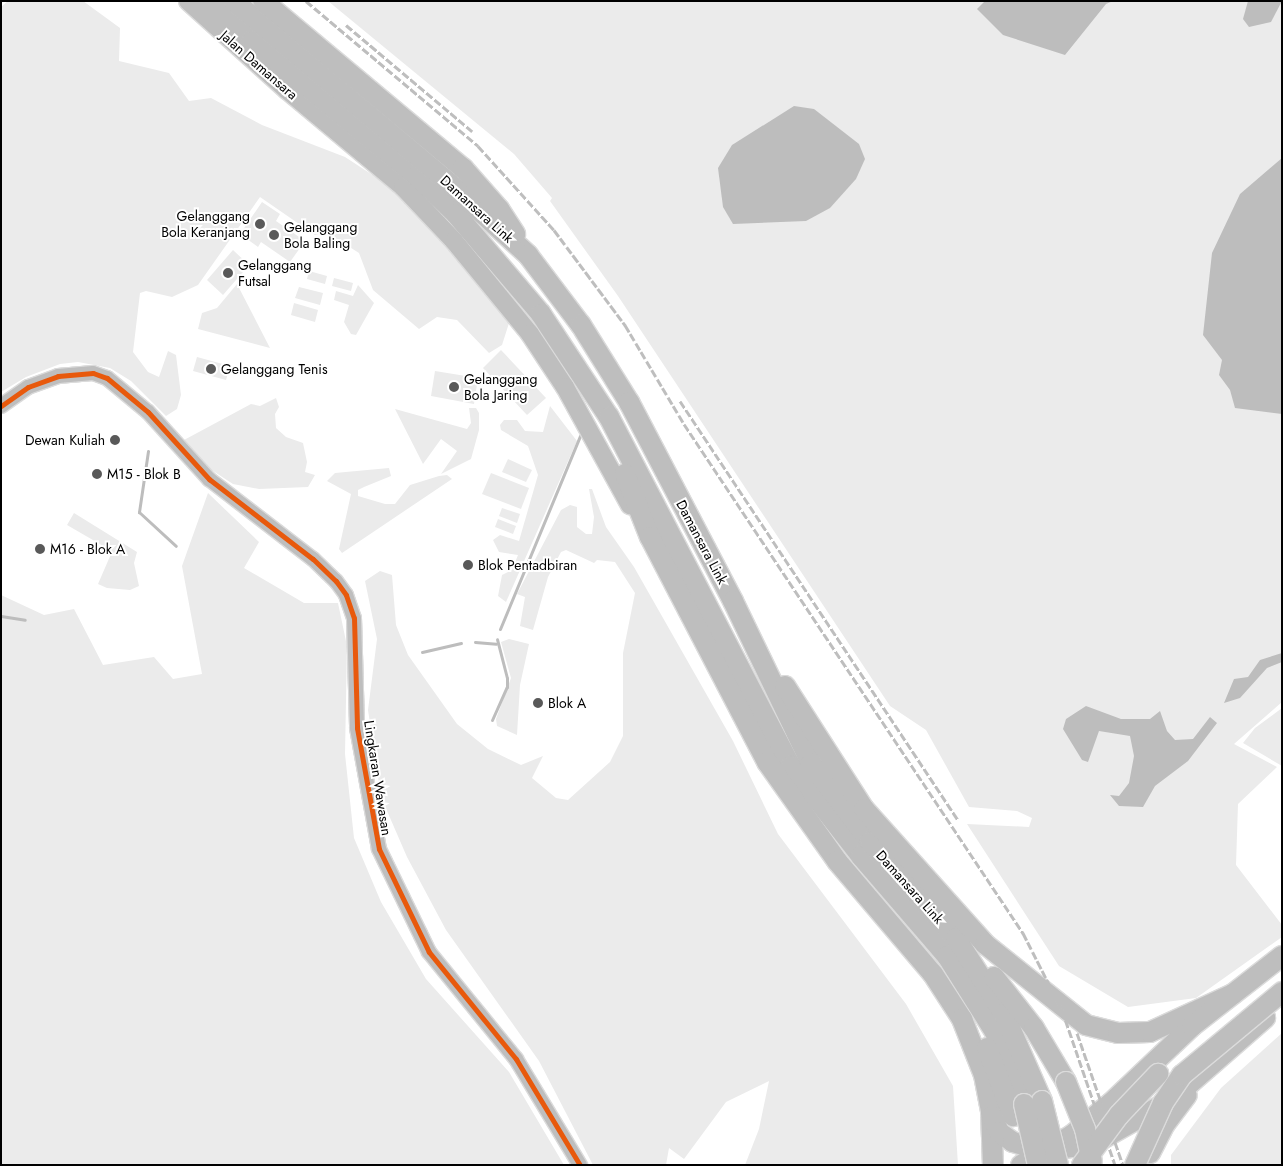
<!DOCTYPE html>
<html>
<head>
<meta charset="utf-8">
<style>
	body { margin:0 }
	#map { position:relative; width:1283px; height:1166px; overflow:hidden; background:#fff; font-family:Jost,sans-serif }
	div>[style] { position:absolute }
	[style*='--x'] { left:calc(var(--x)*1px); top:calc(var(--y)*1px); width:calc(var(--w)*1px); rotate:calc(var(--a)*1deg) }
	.green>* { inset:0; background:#ebebeb }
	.water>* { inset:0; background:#bdbdbd }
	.stream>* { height:3px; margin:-1.5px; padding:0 1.5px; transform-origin:1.5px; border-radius:1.5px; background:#bdbdbd }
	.roads { filter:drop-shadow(1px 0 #dbdbdb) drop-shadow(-1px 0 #dbdbdb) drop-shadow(0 1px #dbdbdb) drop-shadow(0 -1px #dbdbdb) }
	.minor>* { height:14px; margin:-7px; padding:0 7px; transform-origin:7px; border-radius:7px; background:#bebebe }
	.major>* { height:18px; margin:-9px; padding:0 9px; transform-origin:9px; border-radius:9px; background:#bebebe }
	.highway>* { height:20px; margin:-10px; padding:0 10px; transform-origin:10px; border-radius:10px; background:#bebebe }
	.rail>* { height:3px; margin-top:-1.5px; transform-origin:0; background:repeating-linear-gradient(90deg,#bebebe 0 8px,transparent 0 10.5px) }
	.bridges { filter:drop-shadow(1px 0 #dbdbdb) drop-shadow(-1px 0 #dbdbdb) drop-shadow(0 1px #dbdbdb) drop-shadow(0 -1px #dbdbdb) }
	.highway-bridge>* { height:20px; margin:-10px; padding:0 10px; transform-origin:10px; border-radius:10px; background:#bebebe }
	.cycleway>* { height:5px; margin:-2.5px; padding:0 2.5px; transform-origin:2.5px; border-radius:2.5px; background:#e8590c }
	.dots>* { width:14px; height:14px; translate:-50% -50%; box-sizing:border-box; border:2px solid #fff; border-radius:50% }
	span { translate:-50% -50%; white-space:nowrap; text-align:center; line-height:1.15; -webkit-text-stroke:4px #fff; paint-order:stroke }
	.street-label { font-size:14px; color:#000 }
	.poi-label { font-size:14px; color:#000 }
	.right { translate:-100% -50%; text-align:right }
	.left { translate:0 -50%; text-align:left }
	.frame { position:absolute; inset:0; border:2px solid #000; pointer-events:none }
</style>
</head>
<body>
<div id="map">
	<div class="green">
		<i style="clip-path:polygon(8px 1px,83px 1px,120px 28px,119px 61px,169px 73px,189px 101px,211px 98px,262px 125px,345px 157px,388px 185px,462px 261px,510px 320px,502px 345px,489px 353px,457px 320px,437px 317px,419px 329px,373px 290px,359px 253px,326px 232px,315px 235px,260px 197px,198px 285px,172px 297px,146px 291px,140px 293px,133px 352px,148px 372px,159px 377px,168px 351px,176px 355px,181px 395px,177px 409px,166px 416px,131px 381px,110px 368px,78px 362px,60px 364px,26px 377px,1px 392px,1px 7px)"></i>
		<i style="clip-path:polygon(328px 1px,1282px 1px,1282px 702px,1234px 744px,1277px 767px,1238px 804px,1236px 865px,1282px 925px,1282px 937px,1196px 998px,1128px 1007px,1059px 966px,967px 824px,1029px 827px,1032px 818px,1017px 811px,969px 807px,926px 730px,890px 706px,618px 296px,550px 201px,552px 198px,514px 154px)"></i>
		<i style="clip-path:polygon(262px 202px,280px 214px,276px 221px,305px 241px,290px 262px,261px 242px,258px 247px,240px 234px)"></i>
		<i style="clip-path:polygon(233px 250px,249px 265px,223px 295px,207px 280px)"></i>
		<i style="clip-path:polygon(309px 271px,327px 276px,325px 284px,307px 279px)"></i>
		<i style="clip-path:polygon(334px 278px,353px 283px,351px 291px,332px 286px)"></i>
		<i style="clip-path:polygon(237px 284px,270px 348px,198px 329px,202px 313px,217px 308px)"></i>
		<i style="clip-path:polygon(358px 285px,374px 303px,356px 335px,351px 334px,344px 322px,349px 305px,334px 300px,336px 291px,353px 296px)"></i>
		<i style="clip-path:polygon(299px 287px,323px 293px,320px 305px,295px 298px)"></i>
		<i style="clip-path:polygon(294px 303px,318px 310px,315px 322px,291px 315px)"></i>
		<i style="clip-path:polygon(501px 350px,546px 398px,527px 415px,483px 368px)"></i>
		<i style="clip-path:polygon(197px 357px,230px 366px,226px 380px,193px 371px)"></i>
		<i style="clip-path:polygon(435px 371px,478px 378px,474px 404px,431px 396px)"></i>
		<i style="clip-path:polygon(276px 398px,279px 407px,275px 414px,276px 428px,286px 437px,303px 443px,307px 462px,305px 472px,315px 475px,308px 487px,259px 489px,233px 484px,210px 469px,184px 440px,251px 404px,260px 406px)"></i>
		<i style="clip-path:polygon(550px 406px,577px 441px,506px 602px,498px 596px,502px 575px,512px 570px,518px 555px,499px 552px,493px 540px,500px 535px,519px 541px,538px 475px,528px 446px,501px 430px,500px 425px,504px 420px,517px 420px,525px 431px,543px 432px)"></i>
		<i style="clip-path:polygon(469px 408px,476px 408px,479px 413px,479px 430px,471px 459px,441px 474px,457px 451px,441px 439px,423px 464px,395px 409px,467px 429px,471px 423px)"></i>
		<i style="clip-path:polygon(508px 459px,532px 470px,526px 482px,502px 472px)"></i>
		<i style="clip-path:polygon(389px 468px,391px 476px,364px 487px,358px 490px,358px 496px,385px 504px,395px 504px,410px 485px,439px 476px,447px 475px,452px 479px,342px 553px,339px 549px,351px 494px,327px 481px,335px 473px)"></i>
		<i style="clip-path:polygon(491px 473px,529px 488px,521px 509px,482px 494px)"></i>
		<i style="clip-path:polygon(589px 489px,592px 489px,606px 527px,634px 567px,733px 741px,778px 834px,906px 1004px,953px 1086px,958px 1165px,745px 1165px,759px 1129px,769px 1081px,726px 1102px,684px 1159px,669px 1148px,666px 1165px,593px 1165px,539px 1061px,446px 930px,407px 857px,381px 797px,368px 710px,377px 639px,365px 581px,380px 571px,392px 575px,396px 625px,408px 655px,457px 724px,488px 749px,521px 765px,543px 756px,532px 778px,556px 798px,568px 800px,610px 762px,623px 736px,623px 653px,635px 593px,615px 562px,597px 560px,594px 563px,566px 550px,561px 552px,548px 577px,533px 630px,520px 626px,525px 597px,517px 594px,561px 510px,570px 505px,577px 507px,577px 527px,586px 534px,592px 534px,594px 517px)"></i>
		<i style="clip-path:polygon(208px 493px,259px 542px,244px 568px,304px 603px,338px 603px,347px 646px,345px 754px,354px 838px,381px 902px,426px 979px,509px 1072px,564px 1165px,1px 1165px,1px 595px,44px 615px,74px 609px,103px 665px,154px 657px,173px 679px,202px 674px,182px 566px)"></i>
		<i style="clip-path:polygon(502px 508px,520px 514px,517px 523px,499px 516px)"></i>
		<i style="clip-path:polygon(74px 513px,137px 552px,134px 563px,139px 586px,130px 590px,107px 588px,98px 584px,111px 554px,105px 547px,67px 525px)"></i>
		<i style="clip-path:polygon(498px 519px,516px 526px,513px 534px,495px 527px)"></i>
		<i style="clip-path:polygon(509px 639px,529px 644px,520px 685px,517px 735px,497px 726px,496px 719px,511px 678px,501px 642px)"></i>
		<i style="clip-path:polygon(1282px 708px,1282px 766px,1243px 743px,1255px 728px)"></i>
		<i style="clip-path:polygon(1282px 1033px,1282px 1165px,1171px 1165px,1171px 1155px,1221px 1088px)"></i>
	</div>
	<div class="water">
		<i style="clip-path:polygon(985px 1px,1113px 1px,1106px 4px,1065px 55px,1003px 35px,977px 9px)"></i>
		<i style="clip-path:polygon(1248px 1px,1282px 1px,1271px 22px,1249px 27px,1243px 19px)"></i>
		<i style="clip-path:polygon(794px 106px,814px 109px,859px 144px,865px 159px,856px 179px,830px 208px,806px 221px,733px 224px,723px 207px,718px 168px,732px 145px)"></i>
		<i style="clip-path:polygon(1282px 158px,1282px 414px,1235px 408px,1230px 390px,1219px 375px,1222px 360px,1203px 335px,1212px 253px,1240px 194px)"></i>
		<i style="clip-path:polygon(1282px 653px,1282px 662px,1267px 668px,1240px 698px,1224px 703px,1234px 679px,1248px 677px,1260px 660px)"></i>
		<i style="clip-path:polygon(1086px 706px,1121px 719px,1150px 719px,1160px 711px,1167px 731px,1175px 740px,1193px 739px,1210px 717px,1217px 723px,1188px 761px,1155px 786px,1143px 807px,1119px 806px,1110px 795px,1119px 796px,1129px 783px,1134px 756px,1130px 736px,1099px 731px,1088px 762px,1082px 760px,1063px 729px,1066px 719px)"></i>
	</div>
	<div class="stream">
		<i style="--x:148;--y:451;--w:62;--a:98.4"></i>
		<i style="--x:139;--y:512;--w:50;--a:42.6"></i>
		<i style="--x:1;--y:616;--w:24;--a:9"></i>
		<i style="--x:500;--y:629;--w:209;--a:-67.5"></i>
		<i style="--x:475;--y:642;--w:21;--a:5"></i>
		<i style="--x:422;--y:652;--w:40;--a:-13"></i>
		<i style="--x:492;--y:720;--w:36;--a:-66"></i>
		<i style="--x:507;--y:687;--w:9;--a:-90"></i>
		<i style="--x:507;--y:678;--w:40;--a:-104.4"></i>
	</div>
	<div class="roads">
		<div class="minor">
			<i style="--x:1;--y:406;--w:33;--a:-35"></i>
			<i style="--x:28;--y:387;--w:32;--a:-20"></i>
			<i style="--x:58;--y:376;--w:35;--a:-5"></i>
			<i style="--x:93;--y:373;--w:15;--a:20"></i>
			<i style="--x:107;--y:378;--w:53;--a:39.7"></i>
			<i style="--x:148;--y:412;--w:91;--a:47.7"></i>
			<i style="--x:209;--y:479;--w:131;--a:37.6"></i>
			<i style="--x:313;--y:559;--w:32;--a:44"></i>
			<i style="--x:336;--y:581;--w:17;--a:54"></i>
			<i style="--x:346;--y:595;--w:24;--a:71"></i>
			<i style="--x:354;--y:618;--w:110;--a:88.4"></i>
			<i style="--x:357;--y:728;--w:123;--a:79.7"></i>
			<i style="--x:379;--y:849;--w:114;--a:64.1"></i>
			<i style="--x:429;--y:952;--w:138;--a:50.9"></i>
			<i style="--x:516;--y:1059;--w:124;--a:58.9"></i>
		</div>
		<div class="major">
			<i style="--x:188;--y:1;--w:133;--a:42"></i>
			<i style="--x:287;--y:90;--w:151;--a:39.9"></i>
			<i style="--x:403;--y:187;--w:74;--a:46.6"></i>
			<i style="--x:454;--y:241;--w:120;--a:50.7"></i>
			<i style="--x:530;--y:334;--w:64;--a:56.6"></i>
			<i style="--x:565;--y:387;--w:135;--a:61.2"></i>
		</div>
		<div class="highway">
			<i style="--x:211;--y:1;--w:57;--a:44.3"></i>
			<i style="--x:252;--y:41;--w:213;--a:39.3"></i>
			<i style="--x:417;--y:176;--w:54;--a:44.3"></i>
			<i style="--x:456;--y:214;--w:131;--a:49.6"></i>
			<i style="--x:541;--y:314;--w:123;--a:56.6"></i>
			<i style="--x:609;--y:417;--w:394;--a:62.5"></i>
			<i style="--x:791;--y:766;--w:114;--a:52.1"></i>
			<i style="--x:861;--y:856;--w:132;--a:49.3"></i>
			<i style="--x:947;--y:956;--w:90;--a:57.7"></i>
			<i style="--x:995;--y:1032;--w:78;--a:68.1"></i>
			<i style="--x:234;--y:1;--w:282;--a:40.2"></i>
			<i style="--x:449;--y:183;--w:107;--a:42.3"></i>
			<i style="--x:528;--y:255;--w:88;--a:52.9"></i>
			<i style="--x:581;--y:325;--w:91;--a:58.1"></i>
			<i style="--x:629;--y:402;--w:225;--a:62.4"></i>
			<i style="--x:733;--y:601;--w:180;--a:64.3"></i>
			<i style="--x:811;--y:763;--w:99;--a:53.2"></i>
			<i style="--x:870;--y:842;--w:129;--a:48.1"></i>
			<i style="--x:956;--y:938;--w:90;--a:57.7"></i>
			<i style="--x:1004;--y:1014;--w:95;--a:66.4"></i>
			<i style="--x:263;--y:1;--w:261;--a:39.9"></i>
			<i style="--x:463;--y:168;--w:55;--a:48.7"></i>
			<i style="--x:499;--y:209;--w:30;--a:57"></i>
			<i style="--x:625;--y:474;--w:68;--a:68.4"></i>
			<i style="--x:650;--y:537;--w:254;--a:62.5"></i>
			<i style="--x:767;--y:762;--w:121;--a:54.7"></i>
			<i style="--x:837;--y:861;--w:148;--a:49.7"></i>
			<i style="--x:933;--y:974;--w:54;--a:57.2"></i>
			<i style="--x:962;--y:1019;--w:60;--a:68.6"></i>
			<i style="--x:984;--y:1075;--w:37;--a:79"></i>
			<i style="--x:991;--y:1111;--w:54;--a:87.9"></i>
			<i style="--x:785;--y:686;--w:146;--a:57.3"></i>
			<i style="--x:864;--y:809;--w:181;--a:48.1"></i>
			<i style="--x:985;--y:944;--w:129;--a:38.7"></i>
			<i style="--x:1086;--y:1025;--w:33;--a:14"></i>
			<i style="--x:1118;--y:1033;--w:32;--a:-2"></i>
			<i style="--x:1150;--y:1032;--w:91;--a:-24.6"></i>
			<i style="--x:994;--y:977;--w:65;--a:51.9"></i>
			<i style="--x:1034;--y:1028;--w:63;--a:59.3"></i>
			<i style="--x:987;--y:1048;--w:73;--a:69.1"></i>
			<i style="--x:992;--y:1116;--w:17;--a:66"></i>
			<i style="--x:999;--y:1132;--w:17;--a:36"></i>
			<i style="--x:1013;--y:1142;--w:31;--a:17"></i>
			<i style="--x:1043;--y:1151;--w:50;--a:-8"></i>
			<i style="--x:1093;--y:1144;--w:90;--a:-29.4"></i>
			<i style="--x:1171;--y:1100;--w:125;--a:-41.1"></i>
			<i style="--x:1150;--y:1153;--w:33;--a:-63"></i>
			<i style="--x:1165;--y:1124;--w:36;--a:-53"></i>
			<i style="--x:1021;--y:1165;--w:59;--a:-30.5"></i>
			<i style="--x:1072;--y:1135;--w:50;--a:-39.4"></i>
			<i style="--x:1111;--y:1103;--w:112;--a:-43.5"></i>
			<i style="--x:1192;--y:1026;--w:114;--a:-37.9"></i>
		</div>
	</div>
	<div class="rail">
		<i style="--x:306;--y:1;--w:225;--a:40.1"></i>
		<i style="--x:478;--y:146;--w:113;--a:47.9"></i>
		<i style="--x:554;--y:230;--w:119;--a:53.2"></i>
		<i style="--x:625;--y:325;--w:115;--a:59.2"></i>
		<i style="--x:684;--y:424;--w:612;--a:56.34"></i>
		<i style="--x:1023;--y:933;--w:86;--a:63.1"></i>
		<i style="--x:1062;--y:1010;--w:164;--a:71.1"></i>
		<i style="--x:346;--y:25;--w:165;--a:40.1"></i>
		<i style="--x:680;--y:401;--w:503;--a:56.44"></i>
		<i style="--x:1077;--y:1033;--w:140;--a:70.8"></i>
	</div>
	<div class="bridges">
		<div class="highway-bridge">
			<i style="--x:1066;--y:1082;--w:51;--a:68"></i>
			<i style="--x:1085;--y:1129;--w:33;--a:78"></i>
			<i style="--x:1042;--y:1101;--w:66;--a:76"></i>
			<i style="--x:1024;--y:1104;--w:63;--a:77.1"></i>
			<i style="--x:1082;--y:1165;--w:62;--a:-53.5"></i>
			<i style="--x:1119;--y:1115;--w:57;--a:-46.4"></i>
			<i style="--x:1135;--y:1165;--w:68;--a:-65.7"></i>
			<i style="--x:1163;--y:1103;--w:34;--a:-56"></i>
			<i style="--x:1182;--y:1075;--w:130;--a:-39.7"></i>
		</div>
	</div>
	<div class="cycleway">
		<i style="--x:1;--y:406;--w:33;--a:-35"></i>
		<i style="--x:28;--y:387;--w:32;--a:-20"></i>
		<i style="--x:58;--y:376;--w:35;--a:-5"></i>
		<i style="--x:93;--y:373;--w:15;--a:20"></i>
		<i style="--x:107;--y:378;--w:53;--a:39.7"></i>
		<i style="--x:148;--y:412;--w:91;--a:47.7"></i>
		<i style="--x:209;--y:479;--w:131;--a:37.6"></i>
		<i style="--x:313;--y:559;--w:32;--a:44"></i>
		<i style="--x:336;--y:581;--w:17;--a:54"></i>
		<i style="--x:346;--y:595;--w:24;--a:71"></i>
		<i style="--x:354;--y:618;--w:110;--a:88.4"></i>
		<i style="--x:357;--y:728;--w:123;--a:79.7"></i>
		<i style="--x:379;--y:849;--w:114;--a:64.1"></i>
		<i style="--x:429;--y:952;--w:138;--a:50.9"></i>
		<i style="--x:516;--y:1059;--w:124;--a:58.9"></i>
	</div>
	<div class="dots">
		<i style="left:260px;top:224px;background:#595959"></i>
		<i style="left:274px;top:235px;background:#595959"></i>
		<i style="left:228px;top:273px;background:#595959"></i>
		<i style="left:211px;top:369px;background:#595959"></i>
		<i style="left:454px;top:387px;background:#595959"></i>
		<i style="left:115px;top:440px;background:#595959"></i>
		<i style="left:97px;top:474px;background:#595959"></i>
		<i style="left:40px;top:549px;background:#595959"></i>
		<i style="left:468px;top:565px;background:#595959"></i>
		<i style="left:538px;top:703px;background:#595959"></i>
	</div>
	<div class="street-label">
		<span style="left:259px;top:65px;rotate:41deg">Jalan Damansara</span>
		<span style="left:477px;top:209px;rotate:42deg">Damansara Link</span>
		<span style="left:702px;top:542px;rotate:62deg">Damansara Link</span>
		<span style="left:378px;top:778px;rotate:81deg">Lingkaran Wawasan</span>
		<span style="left:910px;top:887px;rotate:48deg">Damansara Link</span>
	</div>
	<div class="poi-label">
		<span class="right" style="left:250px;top:224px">Gelanggang<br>Bola Keranjang</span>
		<span class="left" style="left:284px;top:235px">Gelanggang<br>Bola Baling</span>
		<span class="left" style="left:238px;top:273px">Gelanggang<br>Futsal</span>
		<span class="left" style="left:221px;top:369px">Gelanggang Tenis</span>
		<span class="left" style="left:464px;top:387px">Gelanggang<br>Bola Jaring</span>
		<span class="right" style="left:105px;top:440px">Dewan Kuliah</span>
		<span class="left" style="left:107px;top:474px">M15 - Blok B</span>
		<span class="left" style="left:50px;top:549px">M16 - Blok A</span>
		<span class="left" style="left:478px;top:565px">Blok Pentadbiran</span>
		<span class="left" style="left:548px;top:703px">Blok A</span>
	</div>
	<div class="frame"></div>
</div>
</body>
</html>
